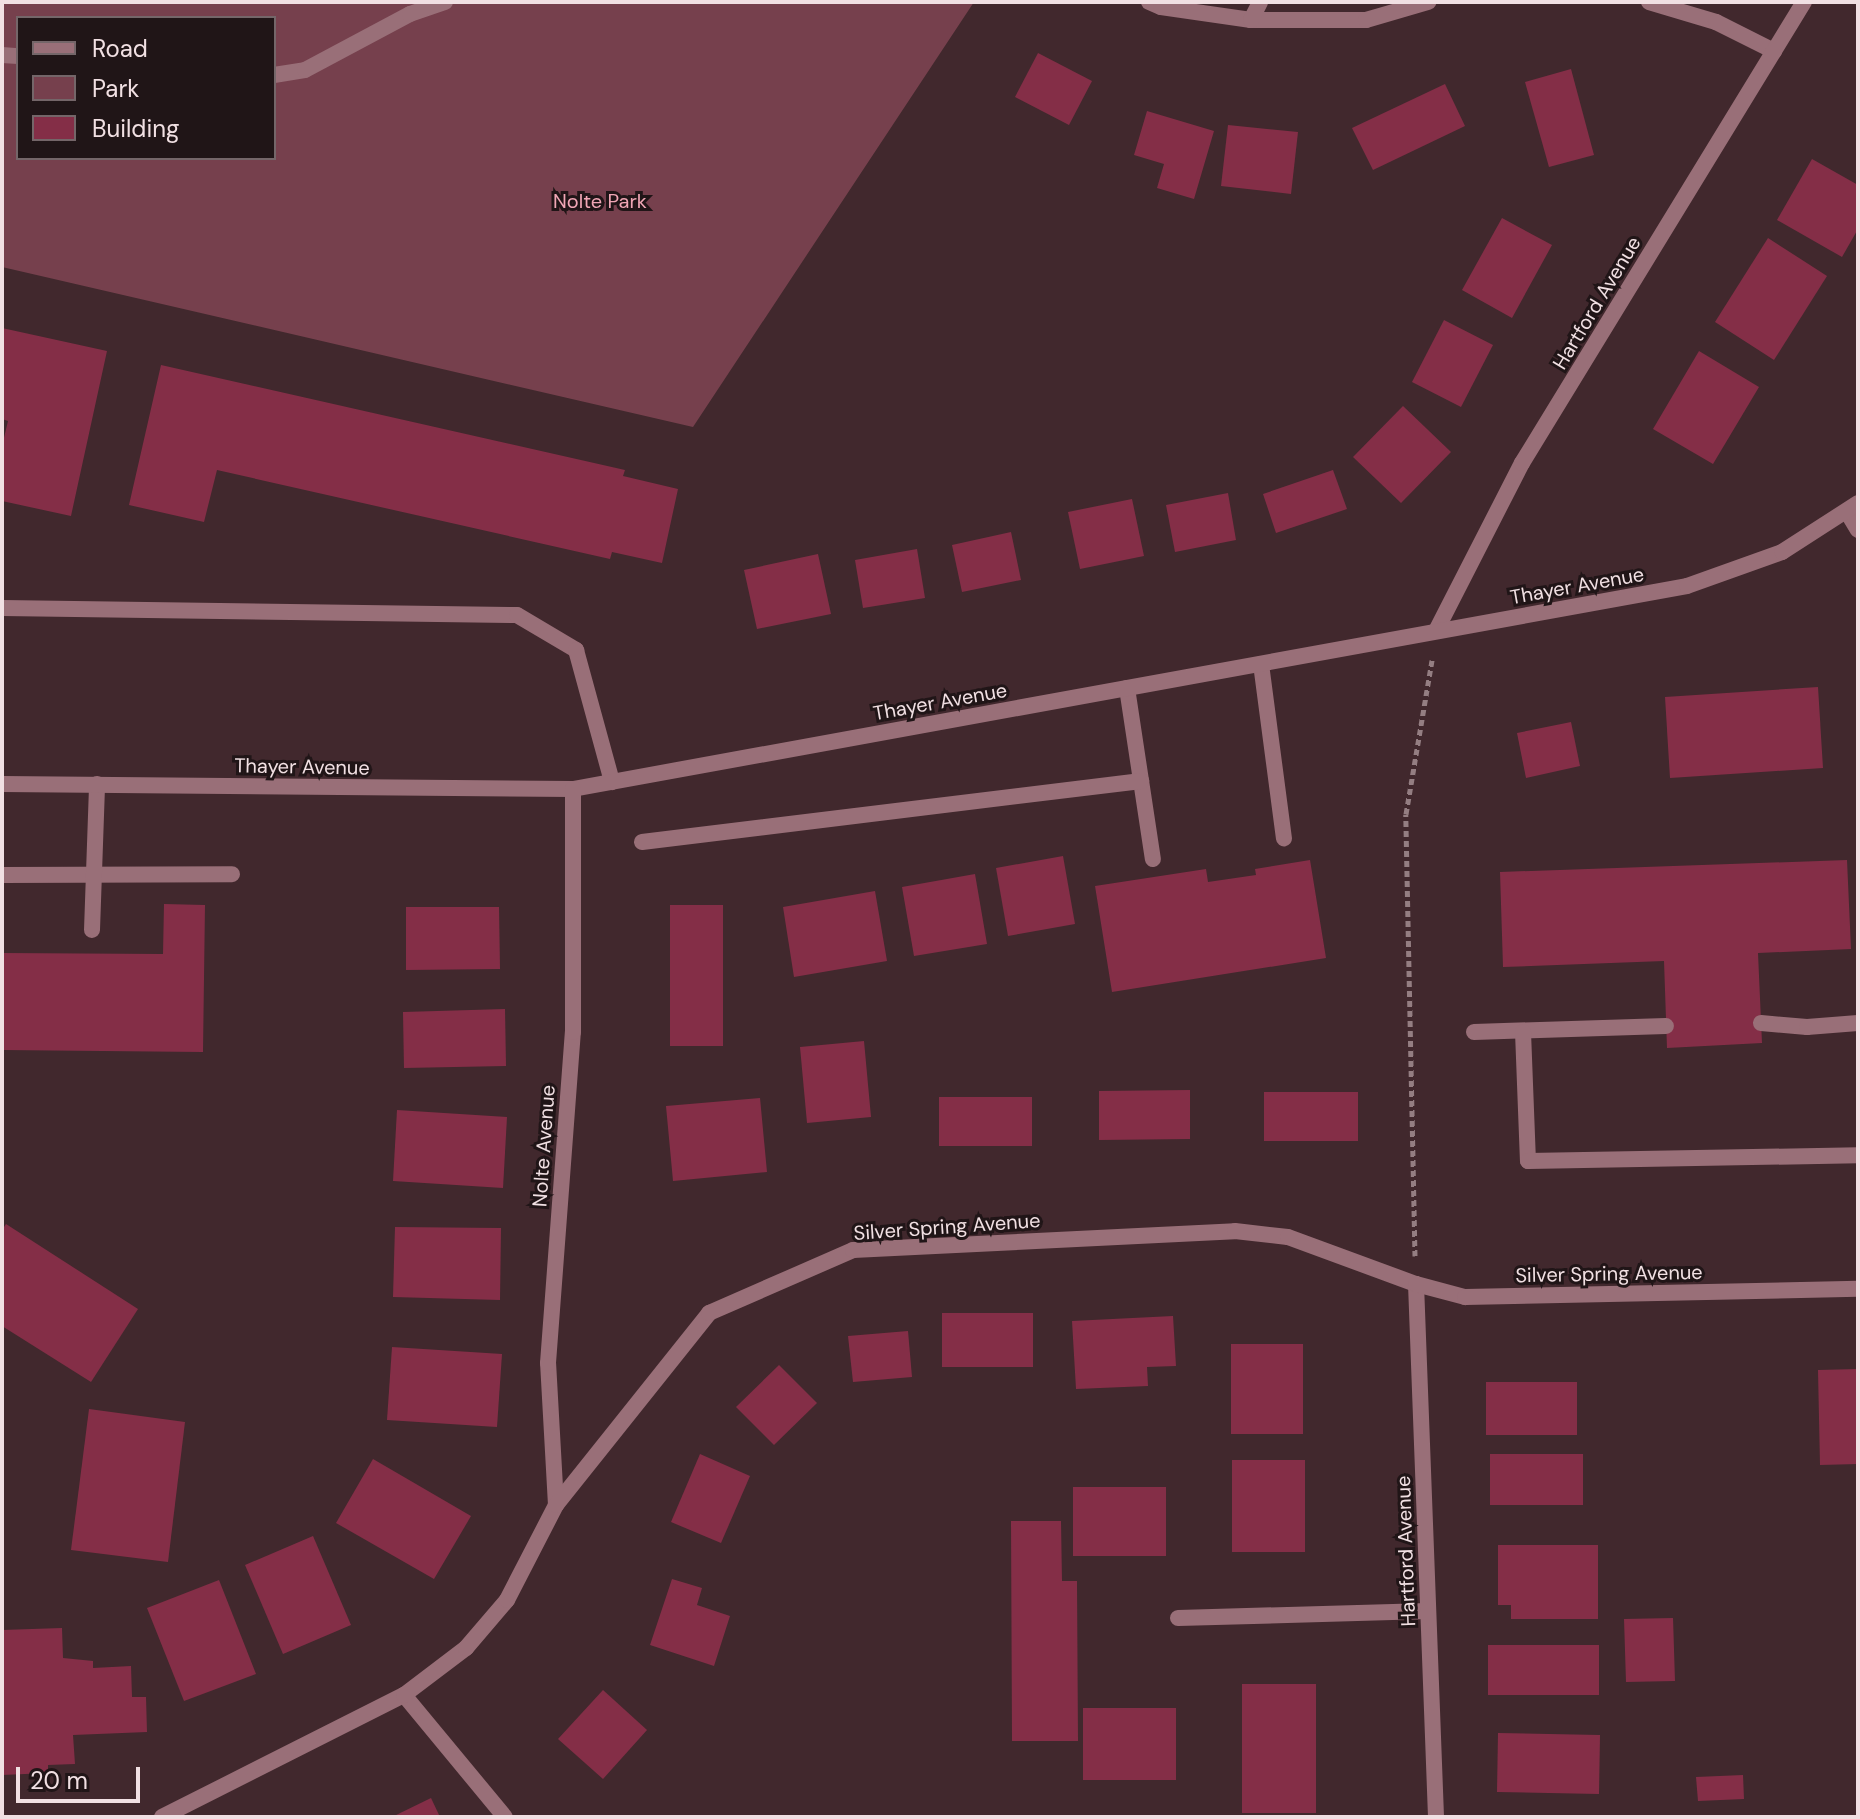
<!DOCTYPE html>
<html>
<head>
<meta charset="utf-8">
<style>
	body { margin:0 }
	#map { position:relative; width:1860px; height:1819px; overflow:hidden; background:#41282d; font-family:"DM Sans",sans-serif }
	div>[style] { position:absolute }
	[style*='--x'] { left:calc(var(--x)*1px); top:calc(var(--y)*1px); width:calc(var(--w)*1px); rotate:calc(var(--a)*1deg) }
	.green>* { inset:0; background:#76404d }
	.building>* { inset:0; background:#842e47 }
	.path>* { height:5px; margin-top:-2.5px; transform-origin:0; background:repeating-linear-gradient(90deg,#947e82 0 6px,transparent 0 10px) }
	.service>* { height:16px; margin:-8px; padding:0 8px; transform-origin:8px; border-radius:8px; background:#996f78 }
	.minor>* { height:16px; margin:-8px; padding:0 8px; transform-origin:8px; border-radius:8px; background:#996f78 }
	span { translate:-50% -50%; white-space:nowrap; text-align:center; line-height:1.15; -webkit-text-stroke:6px #201517; paint-order:stroke }
	.park-label { font-size:20px; color:#f0a6b5 }
	.street-label { font-size:20px; color:#f1e0e3 }
	.frame { position:absolute; inset:0; border:4px solid #f1e0e3; pointer-events:none }
	.legend { position:absolute; left:16px; top:16px; width:260px; height:144px; box-sizing:border-box; background:#201517; border:2px solid #746669; margin:0; padding:10px 14px; list-style:none; font-size:24px; color:#f1e0e3 }
	.legend li { display:flex; align-items:center; gap:16px; height:40px }
	.legend b { width:40px; border:2px solid #746669 }
	.scale { position:absolute; left:16px; top:1767px; width:124px; height:36px; box-sizing:border-box; border:4px solid #f1e0e3; border-top:0; padding-left:10px; font-size:24px; line-height:28px; white-space:nowrap; color:#f1e0e3; -webkit-text-stroke:6px #201517; paint-order:stroke }
</style>
</head>
<body>
<div id="map">
	<div class="green">
		<i style="clip-path:polygon(evenodd,2px 2px,974px 2px,693px 427px,2px 267px,2px 2px,18px 18px,274px 18px,274px 158px,18px 158px,18px 18px)"></i>
	</div>
	<div class="building">
		<i style="clip-path:polygon(1038px 53px,1092px 81px,1069px 125px,1015px 97px)"></i>
		<i style="clip-path:polygon(1571px 69px,1594px 155px,1549px 167px,1525px 82px)"></i>
		<i style="clip-path:polygon(1445px 84px,1465px 126px,1373px 170px,1352px 128px)"></i>
		<i style="clip-path:polygon(1147px 111px,1214px 131px,1194px 199px,1157px 188px,1164px 164px,1134px 155px)"></i>
		<i style="clip-path:polygon(1228px 125px,1298px 132px,1291px 194px,1221px 186px)"></i>
		<i style="clip-path:polygon(1812px 159px,1858px 185px,1858px 229px,1842px 257px,1777px 220px)"></i>
		<i style="clip-path:polygon(1502px 218px,1552px 245px,1512px 318px,1462px 290px)"></i>
		<i style="clip-path:polygon(1768px 238px,1827px 276px,1774px 360px,1715px 322px)"></i>
		<i style="clip-path:polygon(1444px 320px,1493px 345px,1461px 407px,1412px 382px)"></i>
		<i style="clip-path:polygon(2px 328px,107px 351px,71px 516px,2px 501px,2px 446px,8px 421px,2px 419px)"></i>
		<i style="clip-path:polygon(1699px 351px,1759px 387px,1713px 464px,1653px 429px)"></i>
		<i style="clip-path:polygon(161px 365px,625px 470px,623px 476px,678px 489px,662px 563px,612px 552px,610px 559px,217px 470px,204px 522px,129px 505px)"></i>
		<i style="clip-path:polygon(1403px 406px,1451px 452px,1401px 503px,1353px 457px)"></i>
		<i style="clip-path:polygon(1333px 470px,1347px 509px,1276px 533px,1263px 494px)"></i>
		<i style="clip-path:polygon(1228px 493px,1236px 540px,1175px 552px,1166px 505px)"></i>
		<i style="clip-path:polygon(1132px 499px,1144px 556px,1080px 569px,1068px 512px)"></i>
		<i style="clip-path:polygon(1011px 532px,1021px 580px,962px 592px,952px 545px)"></i>
		<i style="clip-path:polygon(917px 549px,925px 598px,863px 608px,855px 560px)"></i>
		<i style="clip-path:polygon(818px 554px,831px 614px,757px 629px,744px 570px)"></i>
		<i style="clip-path:polygon(1818px 687px,1823px 768px,1670px 778px,1665px 697px)"></i>
		<i style="clip-path:polygon(1571px 722px,1580px 766px,1526px 778px,1517px 733px)"></i>
		<i style="clip-path:polygon(1063px 856px,1075px 924px,1008px 936px,996px 868px)"></i>
		<i style="clip-path:polygon(1310px 860px,1326px 958px,1112px 992px,1095px 886px,1206px 869px,1208px 882px,1256px 875px,1255px 869px)"></i>
		<i style="clip-path:polygon(1847px 860px,1851px 949px,1758px 953px,1762px 1043px,1667px 1048px,1664px 961px,1503px 967px,1500px 872px)"></i>
		<i style="clip-path:polygon(975px 874px,987px 944px,914px 956px,902px 887px)"></i>
		<i style="clip-path:polygon(875px 891px,887px 961px,794px 977px,783px 907px)"></i>
		<i style="clip-path:polygon(164px 904px,205px 905px,203px 1052px,2px 1050px,2px 953px,163px 954px)"></i>
		<i style="clip-path:polygon(670px 905px,723px 905px,723px 1046px,670px 1046px)"></i>
		<i style="clip-path:polygon(406px 907px,499px 907px,500px 969px,406px 970px)"></i>
		<i style="clip-path:polygon(505px 1009px,506px 1066px,404px 1068px,403px 1012px)"></i>
		<i style="clip-path:polygon(864px 1041px,871px 1117px,807px 1123px,800px 1047px)"></i>
		<i style="clip-path:polygon(1190px 1090px,1190px 1139px,1099px 1140px,1099px 1091px)"></i>
		<i style="clip-path:polygon(1264px 1092px,1358px 1092px,1358px 1141px,1264px 1141px)"></i>
		<i style="clip-path:polygon(939px 1097px,1032px 1097px,1032px 1146px,939px 1146px)"></i>
		<i style="clip-path:polygon(760px 1098px,767px 1172px,673px 1181px,666px 1106px)"></i>
		<i style="clip-path:polygon(397px 1110px,507px 1117px,503px 1188px,393px 1181px)"></i>
		<i style="clip-path:polygon(6px 1224px,138px 1309px,91px 1382px,2px 1326px,2px 1230px)"></i>
		<i style="clip-path:polygon(395px 1227px,501px 1228px,500px 1300px,393px 1297px)"></i>
		<i style="clip-path:polygon(942px 1313px,1033px 1313px,1033px 1367px,942px 1367px)"></i>
		<i style="clip-path:polygon(1173px 1316px,1176px 1366px,1147px 1367px,1148px 1386px,1076px 1389px,1072px 1321px)"></i>
		<i style="clip-path:polygon(908px 1331px,912px 1377px,853px 1382px,848px 1336px)"></i>
		<i style="clip-path:polygon(1231px 1344px,1303px 1344px,1303px 1434px,1231px 1434px)"></i>
		<i style="clip-path:polygon(392px 1347px,502px 1354px,497px 1427px,387px 1420px)"></i>
		<i style="clip-path:polygon(779px 1365px,817px 1403px,774px 1445px,736px 1407px)"></i>
		<i style="clip-path:polygon(1858px 1369px,1858px 1464px,1820px 1465px,1818px 1370px)"></i>
		<i style="clip-path:polygon(1486px 1382px,1577px 1382px,1577px 1435px,1486px 1435px)"></i>
		<i style="clip-path:polygon(89px 1409px,185px 1422px,168px 1562px,71px 1550px)"></i>
		<i style="clip-path:polygon(700px 1454px,750px 1476px,721px 1543px,671px 1522px)"></i>
		<i style="clip-path:polygon(1490px 1454px,1583px 1454px,1583px 1505px,1490px 1505px)"></i>
		<i style="clip-path:polygon(373px 1459px,471px 1516px,434px 1579px,336px 1523px)"></i>
		<i style="clip-path:polygon(1232px 1460px,1305px 1460px,1305px 1552px,1232px 1552px)"></i>
		<i style="clip-path:polygon(1073px 1487px,1166px 1487px,1166px 1556px,1073px 1556px)"></i>
		<i style="clip-path:polygon(1011px 1521px,1061px 1521px,1062px 1581px,1077px 1581px,1078px 1741px,1012px 1741px)"></i>
		<i style="clip-path:polygon(313px 1536px,351px 1625px,283px 1654px,245px 1565px)"></i>
		<i style="clip-path:polygon(1498px 1545px,1598px 1545px,1598px 1619px,1511px 1619px,1511px 1605px,1498px 1605px)"></i>
		<i style="clip-path:polygon(672px 1579px,702px 1588px,697px 1605px,730px 1616px,714px 1666px,650px 1645px)"></i>
		<i style="clip-path:polygon(219px 1580px,256px 1674px,184px 1701px,147px 1608px)"></i>
		<i style="clip-path:polygon(1673px 1618px,1675px 1681px,1626px 1682px,1624px 1619px)"></i>
		<i style="clip-path:polygon(62px 1628px,63px 1658px,93px 1661px,93px 1668px,131px 1666px,132px 1697px,146px 1697px,147px 1732px,73px 1735px,75px 1764px,48px 1765px,48px 1773px,2px 1775px,2px 1630px)"></i>
		<i style="clip-path:polygon(1488px 1645px,1599px 1645px,1599px 1695px,1488px 1695px)"></i>
		<i style="clip-path:polygon(1242px 1684px,1316px 1684px,1316px 1813px,1242px 1813px)"></i>
		<i style="clip-path:polygon(603px 1690px,647px 1730px,603px 1779px,558px 1739px)"></i>
		<i style="clip-path:polygon(1083px 1708px,1176px 1708px,1176px 1780px,1083px 1780px)"></i>
		<i style="clip-path:polygon(1498px 1733px,1600px 1735px,1599px 1794px,1497px 1792px)"></i>
		<i style="clip-path:polygon(1743px 1775px,1744px 1799px,1698px 1801px,1696px 1777px)"></i>
		<i style="clip-path:polygon(431px 1798px,440px 1817px,392px 1817px)"></i>
	</div>
	<div class="path">
		<i style="--x:1415;--y:1256;--w:442;--a:-91.2"></i>
		<i style="--x:1406;--y:814;--w:156;--a:-80.4"></i>
	</div>
	<div class="service">
		<i style="--x:2;--y:55;--w:16;--a:4"></i>
		<i style="--x:2;--y:608;--w:515;--a:0.78"></i>
		<i style="--x:517;--y:615;--w:69;--a:30.7"></i>
		<i style="--x:576;--y:650;--w:137;--a:74.7"></i>
		<i style="--x:1261;--y:664;--w:176;--a:82.5"></i>
		<i style="--x:1127;--y:688;--w:173;--a:81.4"></i>
		<i style="--x:642;--y:842;--w:503;--a:-6.97"></i>
		<i style="--x:2;--y:875;--w:230;--a:-0.2"></i>
		<i style="--x:92;--y:930;--w:146;--a:-88"></i>
		<i style="--x:1761;--y:1023;--w:46;--a:5"></i>
		<i style="--x:1807;--y:1027;--w:51;--a:-4.5"></i>
		<i style="--x:1474;--y:1032;--w:192;--a:-1.8"></i>
		<i style="--x:1523;--y:1032;--w:129;--a:87.8"></i>
		<i style="--x:1528;--y:1161;--w:330;--a:-1"></i>
		<i style="--x:1178;--y:1618;--w:250;--a:-1.6"></i>
		<i style="--x:404;--y:1695;--w:158;--a:50.4"></i>
	</div>
	<div class="minor">
		<i style="--x:1149;--y:2;--w:13;--a:23"></i>
		<i style="--x:1161;--y:7;--w:91;--a:8.2"></i>
		<i style="--x:1251;--y:20;--w:115;--a:0"></i>
		<i style="--x:1366;--y:20;--w:65;--a:-16.2"></i>
		<i style="--x:1649;--y:2;--w:70;--a:16.6"></i>
		<i style="--x:1716;--y:22;--w:65;--a:26.6"></i>
		<i style="--x:1251;--y:20;--w:20;--a:-63"></i>
		<i style="--x:274;--y:75;--w:31;--a:-9"></i>
		<i style="--x:305;--y:70;--w:119;--a:-28.1"></i>
		<i style="--x:410;--y:14;--w:37;--a:-19"></i>
		<i style="--x:1847;--y:512;--w:21;--a:59"></i>
		<i style="--x:1436;--y:631;--w:189;--a:-62.9"></i>
		<i style="--x:1522;--y:463;--w:540;--a:-58.55"></i>
		<i style="--x:2;--y:784;--w:571;--a:0.5"></i>
		<i style="--x:573;--y:789;--w:1132;--a:-10.33"></i>
		<i style="--x:1687;--y:586;--w:101;--a:-19.7"></i>
		<i style="--x:1782;--y:552;--w:90;--a:-32.8"></i>
		<i style="--x:1416;--y:1284;--w:533;--a:87.85"></i>
		<i style="--x:556;--y:1505;--w:142;--a:-93.2"></i>
		<i style="--x:548;--y:1363;--w:332;--a:-85.7"></i>
		<i style="--x:573;--y:1032;--w:243;--a:-90"></i>
		<i style="--x:162;--y:1817;--w:271;--a:-26.8"></i>
		<i style="--x:404;--y:1695;--w:78;--a:-37.2"></i>
		<i style="--x:466;--y:1648;--w:63;--a:-49.5"></i>
		<i style="--x:507;--y:1600;--w:107;--a:-62.7"></i>
		<i style="--x:556;--y:1505;--w:246;--a:-51.4"></i>
		<i style="--x:709;--y:1313;--w:157;--a:-23.6"></i>
		<i style="--x:853;--y:1250;--w:382;--a:-2.8"></i>
		<i style="--x:1235;--y:1231;--w:53;--a:6.5"></i>
		<i style="--x:1288;--y:1237;--w:136;--a:20.2"></i>
		<i style="--x:1416;--y:1284;--w:51;--a:14.9"></i>
		<i style="--x:1465;--y:1297;--w:393;--a:-1.2"></i>
	</div>
	<div class="park-label">
		<span style="left:600px;top:201px">Nolte Park</span>
	</div>
	<div class="street-label">
		<span style="left:1597px;top:303px;rotate:-59deg">Hartford Avenue</span>
		<span style="left:1577px;top:586px;rotate:-10deg">Thayer Avenue</span>
		<span style="left:940px;top:702px;rotate:-10deg">Thayer Avenue</span>
		<span style="left:302px;top:767px;rotate:1deg">Thayer Avenue</span>
		<span style="left:544px;top:1146px;rotate:-86deg">Nolte Avenue</span>
		<span style="left:947px;top:1227px;rotate:-4deg">Silver Spring Avenue</span>
		<span style="left:1609px;top:1274px;rotate:-1deg">Silver Spring Avenue</span>
		<span style="left:1406px;top:1551px;rotate:-92deg">Hartford Avenue</span>
	</div>
	<div class="frame"></div>
	<ul class="legend">
	<li><b style="height:10px;background:#996f78"></b>Road</li>
	<li><b style="height:22px;background:#76404d"></b>Park</li>
	<li><b style="height:22px;background:#842e47"></b>Building</li>
	</ul>
	<div class="scale">20 m</div>
</div>
</body>
</html>
